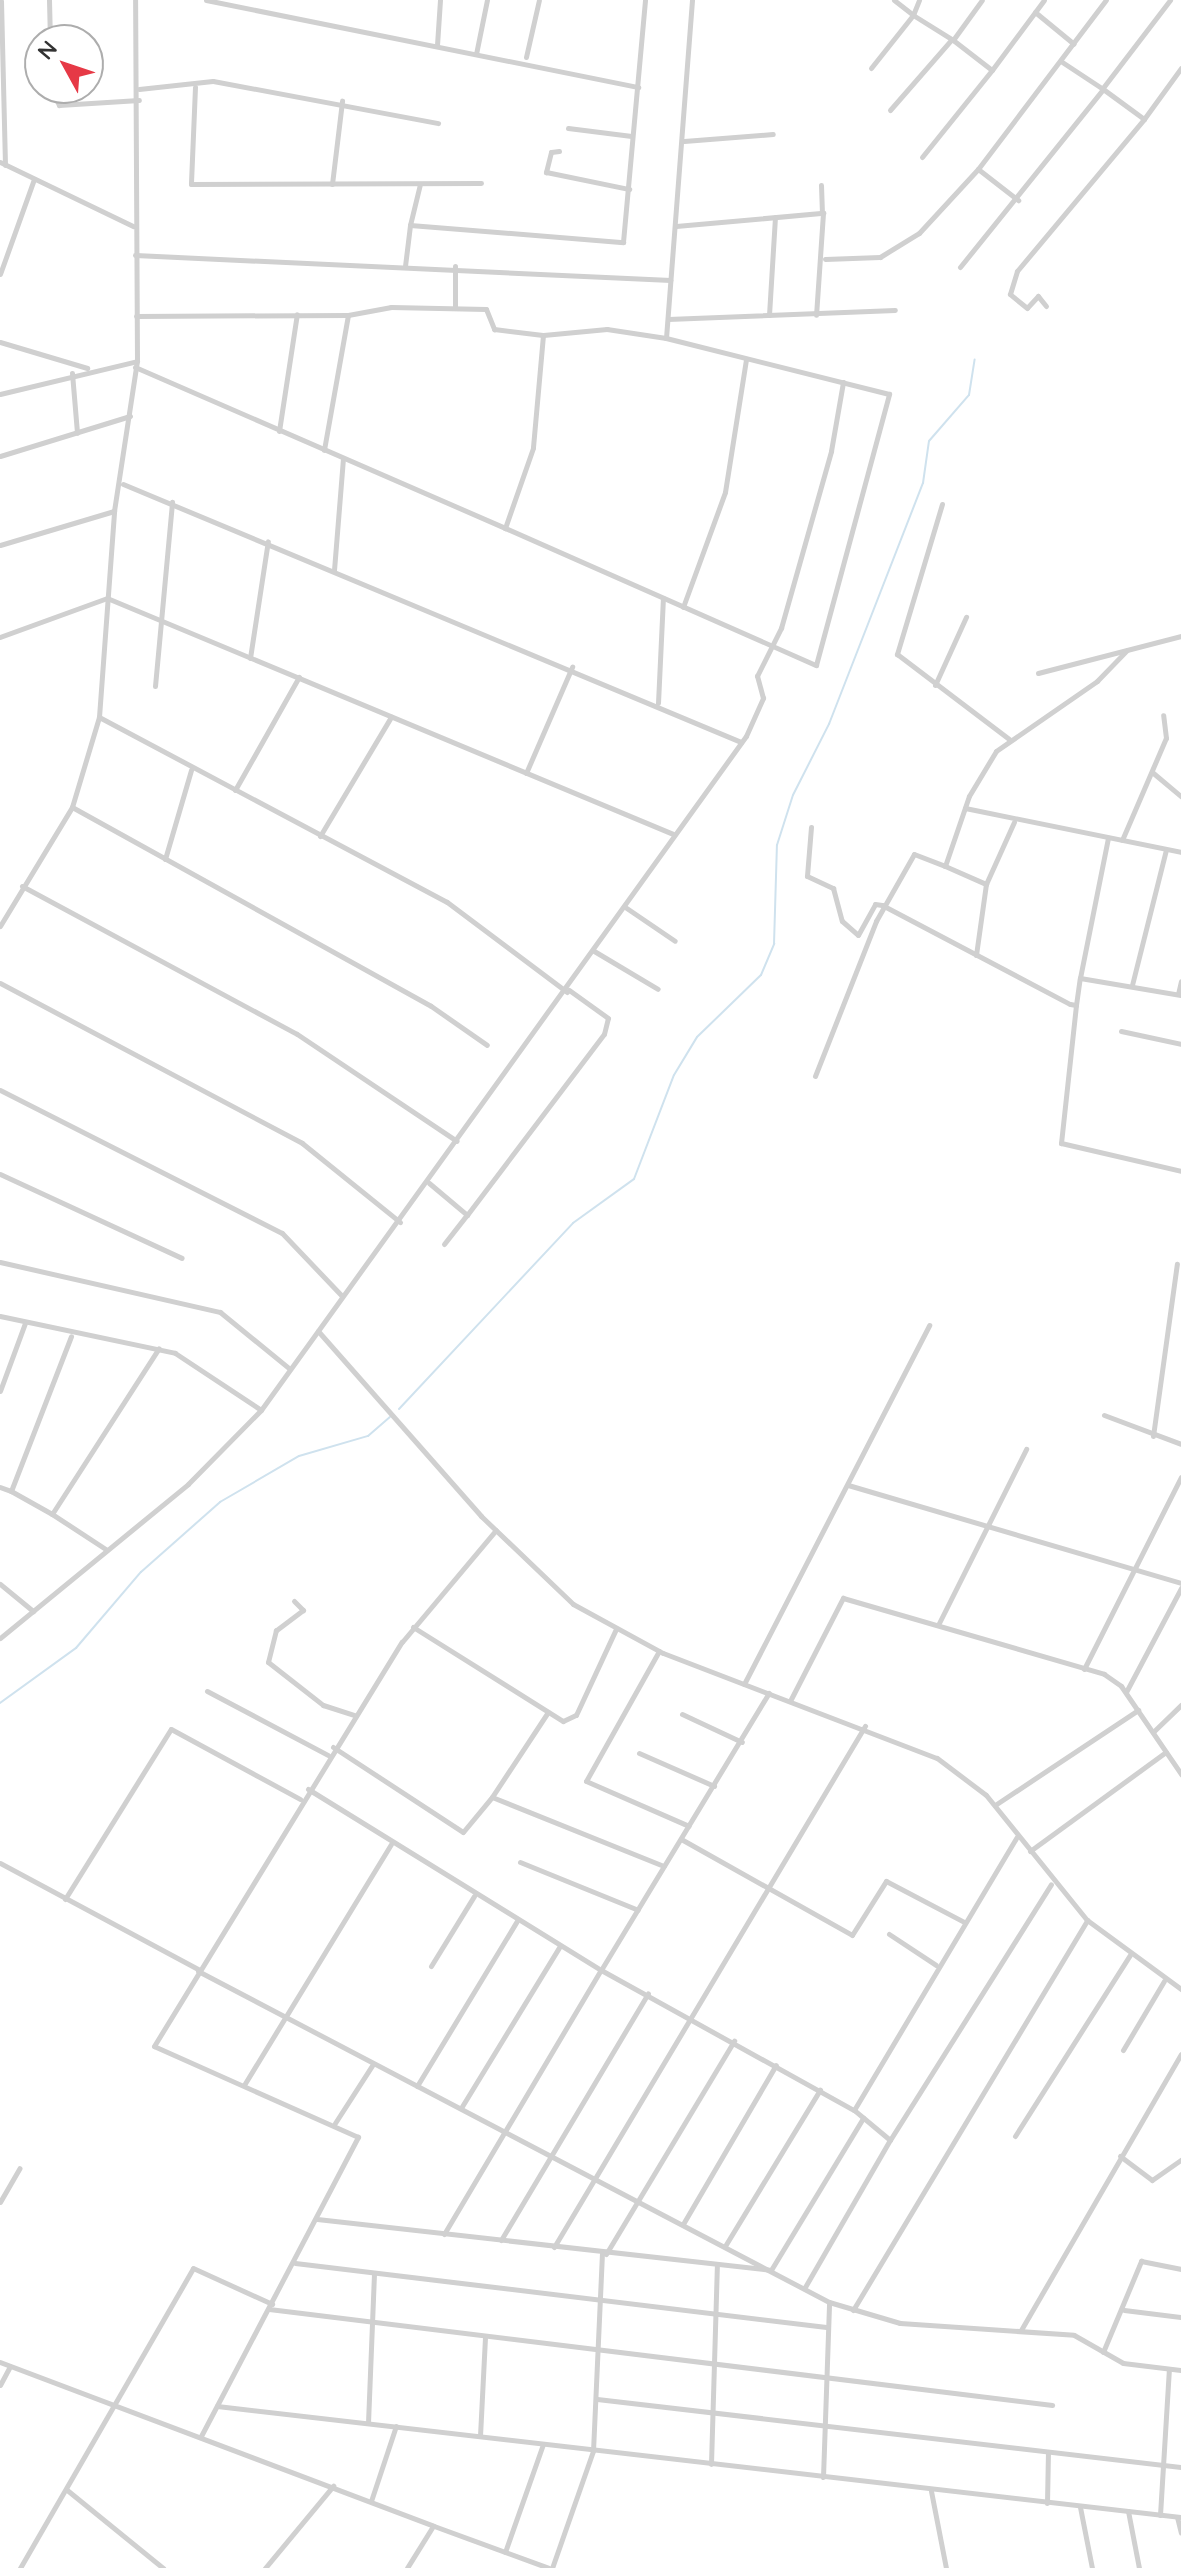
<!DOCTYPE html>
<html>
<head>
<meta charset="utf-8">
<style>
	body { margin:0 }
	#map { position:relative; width:1181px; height:2568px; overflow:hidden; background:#fff; font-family:Quicksand,sans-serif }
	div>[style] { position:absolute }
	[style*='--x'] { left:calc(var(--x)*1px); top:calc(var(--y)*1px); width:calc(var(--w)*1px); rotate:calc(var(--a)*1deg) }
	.stream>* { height:2px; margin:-1px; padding:0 1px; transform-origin:1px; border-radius:1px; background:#cfe2ee }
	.minor>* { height:5px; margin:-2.5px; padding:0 2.5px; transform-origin:2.5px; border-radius:2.5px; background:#d0d0d0 }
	span { translate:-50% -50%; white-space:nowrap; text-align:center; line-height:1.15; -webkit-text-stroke:8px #fff; paint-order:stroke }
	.north { position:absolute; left:24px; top:24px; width:80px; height:80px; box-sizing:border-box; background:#fff; border:2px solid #adadad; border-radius:50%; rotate:310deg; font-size:22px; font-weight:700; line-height:32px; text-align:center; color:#333 }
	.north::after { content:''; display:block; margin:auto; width:28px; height:36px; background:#e63946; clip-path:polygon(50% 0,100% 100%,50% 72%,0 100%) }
</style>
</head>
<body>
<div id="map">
	<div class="stream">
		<i style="--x:399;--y:1409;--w:255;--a:-46.9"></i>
		<i style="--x:573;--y:1223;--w:75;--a:-35.8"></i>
		<i style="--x:634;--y:1179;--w:111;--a:-69"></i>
		<i style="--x:674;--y:1075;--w:44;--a:-58.8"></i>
		<i style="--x:697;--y:1037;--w:89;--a:-44.1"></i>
		<i style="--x:761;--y:975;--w:34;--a:-67"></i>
		<i style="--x:774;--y:944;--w:99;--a:-88.3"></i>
		<i style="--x:777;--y:845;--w:52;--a:-72.3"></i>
		<i style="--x:793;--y:795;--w:80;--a:-63.1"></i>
		<i style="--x:829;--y:724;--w:259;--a:-68.7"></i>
		<i style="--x:923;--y:483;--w:42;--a:-81.9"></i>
		<i style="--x:929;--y:441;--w:61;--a:-49"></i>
		<i style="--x:969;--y:395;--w:36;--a:-81"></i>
		<i style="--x:0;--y:1703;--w:94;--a:-35.9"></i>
		<i style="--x:76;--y:1648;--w:100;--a:-49.5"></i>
		<i style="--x:141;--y:1572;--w:106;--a:-41.5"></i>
		<i style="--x:220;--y:1502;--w:91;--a:-30.2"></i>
		<i style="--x:299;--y:1456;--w:72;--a:-16.2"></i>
		<i style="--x:368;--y:1436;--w:29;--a:-41"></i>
	</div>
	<div class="minor">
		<i style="--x:49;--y:0;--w:40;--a:88.6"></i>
		<i style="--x:206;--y:0;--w:441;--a:11.4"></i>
		<i style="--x:894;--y:0;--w:24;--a:38"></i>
		<i style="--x:913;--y:15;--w:16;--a:-68"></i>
		<i style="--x:1;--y:1;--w:164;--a:88.6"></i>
		<i style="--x:1035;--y:12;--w:50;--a:39.4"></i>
		<i style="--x:953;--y:40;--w:49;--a:37.6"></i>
		<i style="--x:992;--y:70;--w:87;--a:-53.4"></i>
		<i style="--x:437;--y:45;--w:45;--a:-86.2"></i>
		<i style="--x:476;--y:54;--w:55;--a:-78.5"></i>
		<i style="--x:526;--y:57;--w:58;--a:-77.2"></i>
		<i style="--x:871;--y:68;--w:68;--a:-51.6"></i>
		<i style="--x:913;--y:15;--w:47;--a:32"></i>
		<i style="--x:953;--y:40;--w:49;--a:-54.1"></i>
		<i style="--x:195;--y:87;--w:97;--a:92.4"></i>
		<i style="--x:191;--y:184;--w:290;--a:-0.2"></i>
		<i style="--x:51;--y:88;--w:19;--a:65"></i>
		<i style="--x:59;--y:105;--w:80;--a:-3.6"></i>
		<i style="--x:139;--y:89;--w:74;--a:-6.2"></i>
		<i style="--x:213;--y:81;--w:229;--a:10.6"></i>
		<i style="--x:1102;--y:89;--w:112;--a:-52.6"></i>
		<i style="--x:890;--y:110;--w:93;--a:-48.9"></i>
		<i style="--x:1144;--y:119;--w:63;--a:-54"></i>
		<i style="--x:568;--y:128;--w:64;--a:7.2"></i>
		<i style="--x:684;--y:141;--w:89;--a:-4.5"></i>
		<i style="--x:559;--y:151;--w:8;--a:173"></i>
		<i style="--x:551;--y:152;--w:21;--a:104"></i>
		<i style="--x:546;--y:172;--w:85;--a:11.6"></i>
		<i style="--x:922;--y:157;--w:112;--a:-51.2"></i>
		<i style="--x:0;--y:162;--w:148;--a:25.7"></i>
		<i style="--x:978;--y:169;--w:51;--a:37.8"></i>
		<i style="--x:332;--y:184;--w:84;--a:-83.1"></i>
		<i style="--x:420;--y:184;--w:42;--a:103.7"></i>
		<i style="--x:410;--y:225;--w:214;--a:4.6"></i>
		<i style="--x:623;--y:242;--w:243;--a:-84.8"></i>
		<i style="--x:821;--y:185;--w:28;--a:88"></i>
		<i style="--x:676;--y:226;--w:148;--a:-5.1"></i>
		<i style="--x:823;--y:213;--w:102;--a:93.9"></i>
		<i style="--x:135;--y:255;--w:536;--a:2.68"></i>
		<i style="--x:825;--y:259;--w:55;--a:-2.1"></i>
		<i style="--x:880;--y:257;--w:46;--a:-31.6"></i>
		<i style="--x:919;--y:233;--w:87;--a:-47.3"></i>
		<i style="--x:978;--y:169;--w:212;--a:-52.9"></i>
		<i style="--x:405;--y:266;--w:41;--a:-83"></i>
		<i style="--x:960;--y:267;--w:228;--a:-51.2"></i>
		<i style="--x:1103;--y:89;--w:49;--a:-146.6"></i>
		<i style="--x:0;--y:274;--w:101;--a:-70.3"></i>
		<i style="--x:1046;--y:306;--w:13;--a:-129"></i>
		<i style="--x:1038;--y:296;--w:16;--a:133"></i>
		<i style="--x:1027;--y:308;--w:22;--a:-141"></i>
		<i style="--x:1010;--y:294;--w:24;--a:-73"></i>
		<i style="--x:1017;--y:271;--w:198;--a:-50.1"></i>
		<i style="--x:1144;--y:119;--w:51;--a:-143.8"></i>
		<i style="--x:455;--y:307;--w:41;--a:-90"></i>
		<i style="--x:348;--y:315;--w:44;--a:-10.5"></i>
		<i style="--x:391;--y:307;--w:95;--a:1.2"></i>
		<i style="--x:486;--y:309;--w:22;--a:68"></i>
		<i style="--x:494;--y:329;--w:49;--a:7"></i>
		<i style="--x:769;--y:315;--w:98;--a:-86.5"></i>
		<i style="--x:136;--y:316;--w:212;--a:-0.3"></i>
		<i style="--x:348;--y:315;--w:137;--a:100.1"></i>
		<i style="--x:668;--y:319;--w:227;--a:-2.3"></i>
		<i style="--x:666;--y:338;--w:60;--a:-171.3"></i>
		<i style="--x:607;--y:329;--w:64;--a:174.6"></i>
		<i style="--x:543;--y:335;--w:113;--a:95.1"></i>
		<i style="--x:533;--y:448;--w:85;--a:109.3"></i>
		<i style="--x:505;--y:528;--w:340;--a:23.8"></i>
		<i style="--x:816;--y:665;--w:281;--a:-74.9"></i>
		<i style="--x:889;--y:394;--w:230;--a:-165.9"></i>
		<i style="--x:666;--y:338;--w:339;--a:-85.6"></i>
		<i style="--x:0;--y:342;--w:91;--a:16.6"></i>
		<i style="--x:135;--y:367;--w:404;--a:23.5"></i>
		<i style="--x:72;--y:373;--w:60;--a:85.2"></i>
		<i style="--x:0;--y:394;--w:141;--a:-13.5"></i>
		<i style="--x:279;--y:431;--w:118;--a:-81.3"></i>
		<i style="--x:0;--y:456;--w:136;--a:-17.1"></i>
		<i style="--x:123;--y:484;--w:670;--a:22.66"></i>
		<i style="--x:942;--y:504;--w:157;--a:106.7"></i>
		<i style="--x:897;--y:654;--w:141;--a:37.2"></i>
		<i style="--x:0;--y:545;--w:119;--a:-16.6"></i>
		<i style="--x:334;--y:570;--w:111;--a:-85.4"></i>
		<i style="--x:683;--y:607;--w:122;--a:-69.9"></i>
		<i style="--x:725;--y:492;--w:134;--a:-81"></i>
		<i style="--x:0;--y:637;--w:114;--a:-20"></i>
		<i style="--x:107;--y:598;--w:613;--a:22.63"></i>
		<i style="--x:250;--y:658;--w:118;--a:-81.3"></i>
		<i style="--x:1038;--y:673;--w:148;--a:-14.5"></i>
		<i style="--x:935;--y:685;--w:75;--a:-65.5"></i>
		<i style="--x:155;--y:686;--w:185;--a:-84.7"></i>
		<i style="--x:658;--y:703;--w:105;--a:-87.3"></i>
		<i style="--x:99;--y:717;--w:394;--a:28"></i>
		<i style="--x:447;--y:902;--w:150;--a:36.9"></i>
		<i style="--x:1152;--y:772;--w:38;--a:40"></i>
		<i style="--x:526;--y:773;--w:116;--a:-66.5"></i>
		<i style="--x:235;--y:790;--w:130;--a:-60.5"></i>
		<i style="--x:72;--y:807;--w:410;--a:29"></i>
		<i style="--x:431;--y:1006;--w:68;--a:34.9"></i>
		<i style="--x:965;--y:808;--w:220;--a:11.5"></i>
		<i style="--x:811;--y:827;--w:49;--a:94.7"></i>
		<i style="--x:807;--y:876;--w:29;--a:25"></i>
		<i style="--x:833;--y:888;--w:34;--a:75"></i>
		<i style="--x:842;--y:921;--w:21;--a:41"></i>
		<i style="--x:858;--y:935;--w:35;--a:-61"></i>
		<i style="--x:875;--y:904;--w:7;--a:8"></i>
		<i style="--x:882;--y:905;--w:212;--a:27.8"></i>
		<i style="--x:1070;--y:1004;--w:6;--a:9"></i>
		<i style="--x:1076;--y:1005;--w:27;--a:-82"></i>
		<i style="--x:1080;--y:978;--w:102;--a:9.6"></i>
		<i style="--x:320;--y:836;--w:139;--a:-59.2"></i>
		<i style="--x:1122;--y:840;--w:111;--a:-66.7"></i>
		<i style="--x:1166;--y:738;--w:23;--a:-97"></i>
		<i style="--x:165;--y:859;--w:93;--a:-73.7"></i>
		<i style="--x:945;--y:866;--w:45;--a:23.7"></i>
		<i style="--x:22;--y:886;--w:312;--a:28.3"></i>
		<i style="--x:297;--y:1034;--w:192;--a:33.8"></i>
		<i style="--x:625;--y:907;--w:60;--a:34.2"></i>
		<i style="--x:0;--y:926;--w:139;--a:-58.8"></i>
		<i style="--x:72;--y:807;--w:94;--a:-73.3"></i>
		<i style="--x:99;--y:717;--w:207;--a:-85.8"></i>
		<i style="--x:114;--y:511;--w:152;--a:-81.3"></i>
		<i style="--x:137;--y:361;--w:361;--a:-90.3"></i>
		<i style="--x:594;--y:951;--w:74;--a:30.7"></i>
		<i style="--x:976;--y:955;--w:72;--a:-82"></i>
		<i style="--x:986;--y:884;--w:68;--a:-65.7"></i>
		<i style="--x:1080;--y:978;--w:143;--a:-78.7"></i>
		<i style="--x:0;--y:983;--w:342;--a:27.9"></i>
		<i style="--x:302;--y:1143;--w:126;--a:38.9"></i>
		<i style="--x:1132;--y:985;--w:139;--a:-75.9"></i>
		<i style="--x:1178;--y:994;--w:13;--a:-77"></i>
		<i style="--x:1076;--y:1005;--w:139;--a:96.2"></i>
		<i style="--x:1061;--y:1143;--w:123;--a:13.1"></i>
		<i style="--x:1121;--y:1031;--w:61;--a:12.2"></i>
		<i style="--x:815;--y:1076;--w:167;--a:-68.5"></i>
		<i style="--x:876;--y:921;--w:77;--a:-60.4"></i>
		<i style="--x:914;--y:854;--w:33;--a:21"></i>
		<i style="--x:945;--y:866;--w:74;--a:-71.1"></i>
		<i style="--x:969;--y:796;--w:52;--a:-59"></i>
		<i style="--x:996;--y:751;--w:123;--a:-34.7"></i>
		<i style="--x:1097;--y:681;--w:43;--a:-45.9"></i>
		<i style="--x:0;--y:1090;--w:316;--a:26.9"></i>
		<i style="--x:282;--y:1233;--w:87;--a:46.4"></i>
		<i style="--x:0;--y:1174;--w:200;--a:24.8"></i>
		<i style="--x:429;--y:1183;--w:50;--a:40.1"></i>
		<i style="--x:467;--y:1215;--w:227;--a:-52.9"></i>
		<i style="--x:604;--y:1034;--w:16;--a:-76"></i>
		<i style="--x:608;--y:1018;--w:48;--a:-144.3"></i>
		<i style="--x:444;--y:1244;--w:37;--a:-52"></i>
		<i style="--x:0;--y:1262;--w:226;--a:12.8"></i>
		<i style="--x:220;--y:1312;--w:90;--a:39.2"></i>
		<i style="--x:0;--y:1316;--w:179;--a:11.9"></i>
		<i style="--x:175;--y:1353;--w:103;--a:33.5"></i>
		<i style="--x:318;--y:1331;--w:247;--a:48.6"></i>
		<i style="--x:481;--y:1516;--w:127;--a:43.7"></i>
		<i style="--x:573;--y:1604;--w:102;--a:28.6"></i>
		<i style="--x:663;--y:1653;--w:293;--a:21"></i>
		<i style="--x:937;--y:1758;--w:61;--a:37.1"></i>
		<i style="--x:986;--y:1795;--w:161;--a:51.1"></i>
		<i style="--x:1087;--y:1920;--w:117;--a:36.3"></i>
		<i style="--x:0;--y:1391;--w:72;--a:-69.8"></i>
		<i style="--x:1104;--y:1415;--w:82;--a:20.6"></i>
		<i style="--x:1153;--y:1436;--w:174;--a:-82.1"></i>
		<i style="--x:848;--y:1485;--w:347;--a:16.4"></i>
		<i style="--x:0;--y:1487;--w:12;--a:20"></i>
		<i style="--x:11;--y:1491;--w:166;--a:-68.8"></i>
		<i style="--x:11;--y:1491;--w:47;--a:29.3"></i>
		<i style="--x:107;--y:1550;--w:66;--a:-146.8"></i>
		<i style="--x:52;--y:1514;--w:197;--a:-57.2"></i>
		<i style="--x:0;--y:1584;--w:43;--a:39.3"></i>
		<i style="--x:294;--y:1601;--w:13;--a:45"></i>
		<i style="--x:303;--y:1610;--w:34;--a:143"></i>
		<i style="--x:276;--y:1630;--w:33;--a:104"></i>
		<i style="--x:268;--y:1662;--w:70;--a:38"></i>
		<i style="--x:323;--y:1705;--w:33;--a:18"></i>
		<i style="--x:938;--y:1625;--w:197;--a:-63.4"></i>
		<i style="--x:413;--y:1627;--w:177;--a:32.1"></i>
		<i style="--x:563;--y:1721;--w:14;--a:-25"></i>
		<i style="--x:576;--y:1715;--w:95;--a:-65.1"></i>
		<i style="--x:0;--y:1638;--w:243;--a:-39.3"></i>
		<i style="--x:188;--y:1484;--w:104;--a:-45.4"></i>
		<i style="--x:261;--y:1410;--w:830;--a:-54.26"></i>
		<i style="--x:746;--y:736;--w:42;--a:-65.9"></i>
		<i style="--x:763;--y:698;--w:23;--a:-105"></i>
		<i style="--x:757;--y:676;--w:54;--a:-63.4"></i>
		<i style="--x:781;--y:628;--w:184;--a:-74.2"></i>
		<i style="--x:831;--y:451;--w:70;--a:-80.1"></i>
		<i style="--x:659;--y:1651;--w:149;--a:119.3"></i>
		<i style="--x:586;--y:1781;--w:112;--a:23.6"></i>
		<i style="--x:1084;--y:1669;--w:215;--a:-63.2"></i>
		<i style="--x:744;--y:1684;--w:404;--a:-62.7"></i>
		<i style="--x:207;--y:1691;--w:137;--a:27.9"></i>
		<i style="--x:1126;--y:1692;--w:118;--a:-62.1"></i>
		<i style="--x:791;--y:1699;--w:114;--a:-62.8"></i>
		<i style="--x:843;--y:1598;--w:272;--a:16.2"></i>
		<i style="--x:1104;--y:1674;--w:21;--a:35"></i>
		<i style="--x:1121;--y:1686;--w:107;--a:55.7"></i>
		<i style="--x:548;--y:1712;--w:102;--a:123.4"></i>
		<i style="--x:492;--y:1797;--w:185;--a:21.9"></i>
		<i style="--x:682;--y:1714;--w:66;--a:25"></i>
		<i style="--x:1153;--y:1732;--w:39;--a:-44"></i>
		<i style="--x:333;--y:1747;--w:155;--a:33.2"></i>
		<i style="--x:463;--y:1832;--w:45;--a:-50.4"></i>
		<i style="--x:639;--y:1753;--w:82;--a:23.7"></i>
		<i style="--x:308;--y:1789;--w:344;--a:31.7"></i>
		<i style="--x:601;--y:1970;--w:324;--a:-58.8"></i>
		<i style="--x:995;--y:1805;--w:172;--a:-33.6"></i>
		<i style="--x:681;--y:1839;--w:196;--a:29.3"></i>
		<i style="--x:852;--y:1935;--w:64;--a:-57.8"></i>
		<i style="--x:886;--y:1881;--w:88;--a:27.7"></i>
		<i style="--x:1030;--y:1851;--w:168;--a:-36.1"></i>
		<i style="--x:520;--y:1862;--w:127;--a:22.1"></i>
		<i style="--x:0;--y:1863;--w:225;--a:28.2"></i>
		<i style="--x:65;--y:1899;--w:200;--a:-58.1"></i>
		<i style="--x:171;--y:1729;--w:147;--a:28.5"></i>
		<i style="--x:889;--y:1934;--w:56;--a:33.4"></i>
		<i style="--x:431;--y:1966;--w:82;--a:-58.4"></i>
		<i style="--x:198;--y:1971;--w:713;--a:27.68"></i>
		<i style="--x:829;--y:2302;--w:74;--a:16.5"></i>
		<i style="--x:900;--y:2323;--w:174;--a:3.9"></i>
		<i style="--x:1074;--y:2335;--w:56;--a:29.7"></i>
		<i style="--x:1123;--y:2363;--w:58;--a:6.9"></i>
		<i style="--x:1123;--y:2050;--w:80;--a:-59.3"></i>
		<i style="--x:244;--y:2085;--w:282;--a:-58.6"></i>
		<i style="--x:417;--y:2086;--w:193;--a:-58.8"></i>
		<i style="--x:461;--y:2108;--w:190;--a:-58.6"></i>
		<i style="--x:335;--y:2123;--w:70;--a:-57.2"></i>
		<i style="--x:1015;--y:2136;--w:214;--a:-57.6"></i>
		<i style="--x:890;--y:2140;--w:302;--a:-57.8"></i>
		<i style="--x:1120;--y:2156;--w:40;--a:37"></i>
		<i style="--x:1152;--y:2180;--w:35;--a:-35"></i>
		<i style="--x:0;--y:2202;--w:39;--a:-60"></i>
		<i style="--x:317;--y:2219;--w:457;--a:6.4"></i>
		<i style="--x:771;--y:2270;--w:178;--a:-58.8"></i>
		<i style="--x:683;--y:2224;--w:184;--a:-59.7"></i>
		<i style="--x:444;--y:2234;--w:307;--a:-59.3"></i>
		<i style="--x:601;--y:1970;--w:289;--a:29"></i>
		<i style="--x:854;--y:2110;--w:317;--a:-59.2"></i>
		<i style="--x:501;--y:2240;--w:287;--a:-59.2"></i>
		<i style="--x:725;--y:2246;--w:183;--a:-58.7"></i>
		<i style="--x:554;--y:2247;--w:607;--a:-59.17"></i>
		<i style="--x:606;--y:2254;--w:249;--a:-59"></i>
		<i style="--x:295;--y:2263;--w:535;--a:6.87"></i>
		<i style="--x:805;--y:2287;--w:170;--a:-60"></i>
		<i style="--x:890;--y:2140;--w:47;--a:-140.2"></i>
		<i style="--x:269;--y:2309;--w:789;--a:6.99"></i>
		<i style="--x:853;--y:2310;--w:455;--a:-59"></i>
		<i style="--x:1124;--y:2310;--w:57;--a:7"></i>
		<i style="--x:1021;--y:2330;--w:319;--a:-59.9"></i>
		<i style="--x:1103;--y:2352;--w:99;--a:-67.3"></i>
		<i style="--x:1141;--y:2261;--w:41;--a:11.3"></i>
		<i style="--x:0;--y:2362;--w:463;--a:20.7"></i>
		<i style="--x:433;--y:2526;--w:49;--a:121.8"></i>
		<i style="--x:0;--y:2385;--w:21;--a:-62"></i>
		<i style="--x:597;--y:2399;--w:588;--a:6.64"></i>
		<i style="--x:217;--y:2406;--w:970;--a:6.57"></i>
		<i style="--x:368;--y:2423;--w:149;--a:-87.7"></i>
		<i style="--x:201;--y:2436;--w:338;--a:-62.3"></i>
		<i style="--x:358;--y:2137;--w:223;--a:-156"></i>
		<i style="--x:154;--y:2046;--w:474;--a:-58.5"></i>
		<i style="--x:402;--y:1642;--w:146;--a:-50"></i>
		<i style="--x:480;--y:2436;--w:98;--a:-87.1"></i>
		<i style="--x:711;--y:2464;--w:198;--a:-88.3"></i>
		<i style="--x:823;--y:2477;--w:174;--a:-88"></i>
		<i style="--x:67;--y:2490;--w:124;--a:39.1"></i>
		<i style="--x:931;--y:2491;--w:78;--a:79"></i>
		<i style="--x:371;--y:2501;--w:79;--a:-71.6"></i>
		<i style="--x:1047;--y:2503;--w:51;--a:-88.9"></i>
		<i style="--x:1080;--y:2507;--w:62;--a:78.9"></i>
		<i style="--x:1128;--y:2511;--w:58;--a:79.1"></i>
		<i style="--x:1160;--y:2515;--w:146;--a:-86.5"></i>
		<i style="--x:1177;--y:2517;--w:16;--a:76"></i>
		<i style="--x:434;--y:2526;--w:122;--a:20.1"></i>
		<i style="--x:505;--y:2552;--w:114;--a:-70.6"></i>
		<i style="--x:20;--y:2568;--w:346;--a:-60"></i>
		<i style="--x:193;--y:2268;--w:87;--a:24.5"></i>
		<i style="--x:265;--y:2568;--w:107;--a:-50.3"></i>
		<i style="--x:552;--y:2568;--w:124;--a:-70.7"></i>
		<i style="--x:593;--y:2451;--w:198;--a:-87.4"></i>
	</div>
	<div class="north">N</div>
</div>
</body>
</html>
